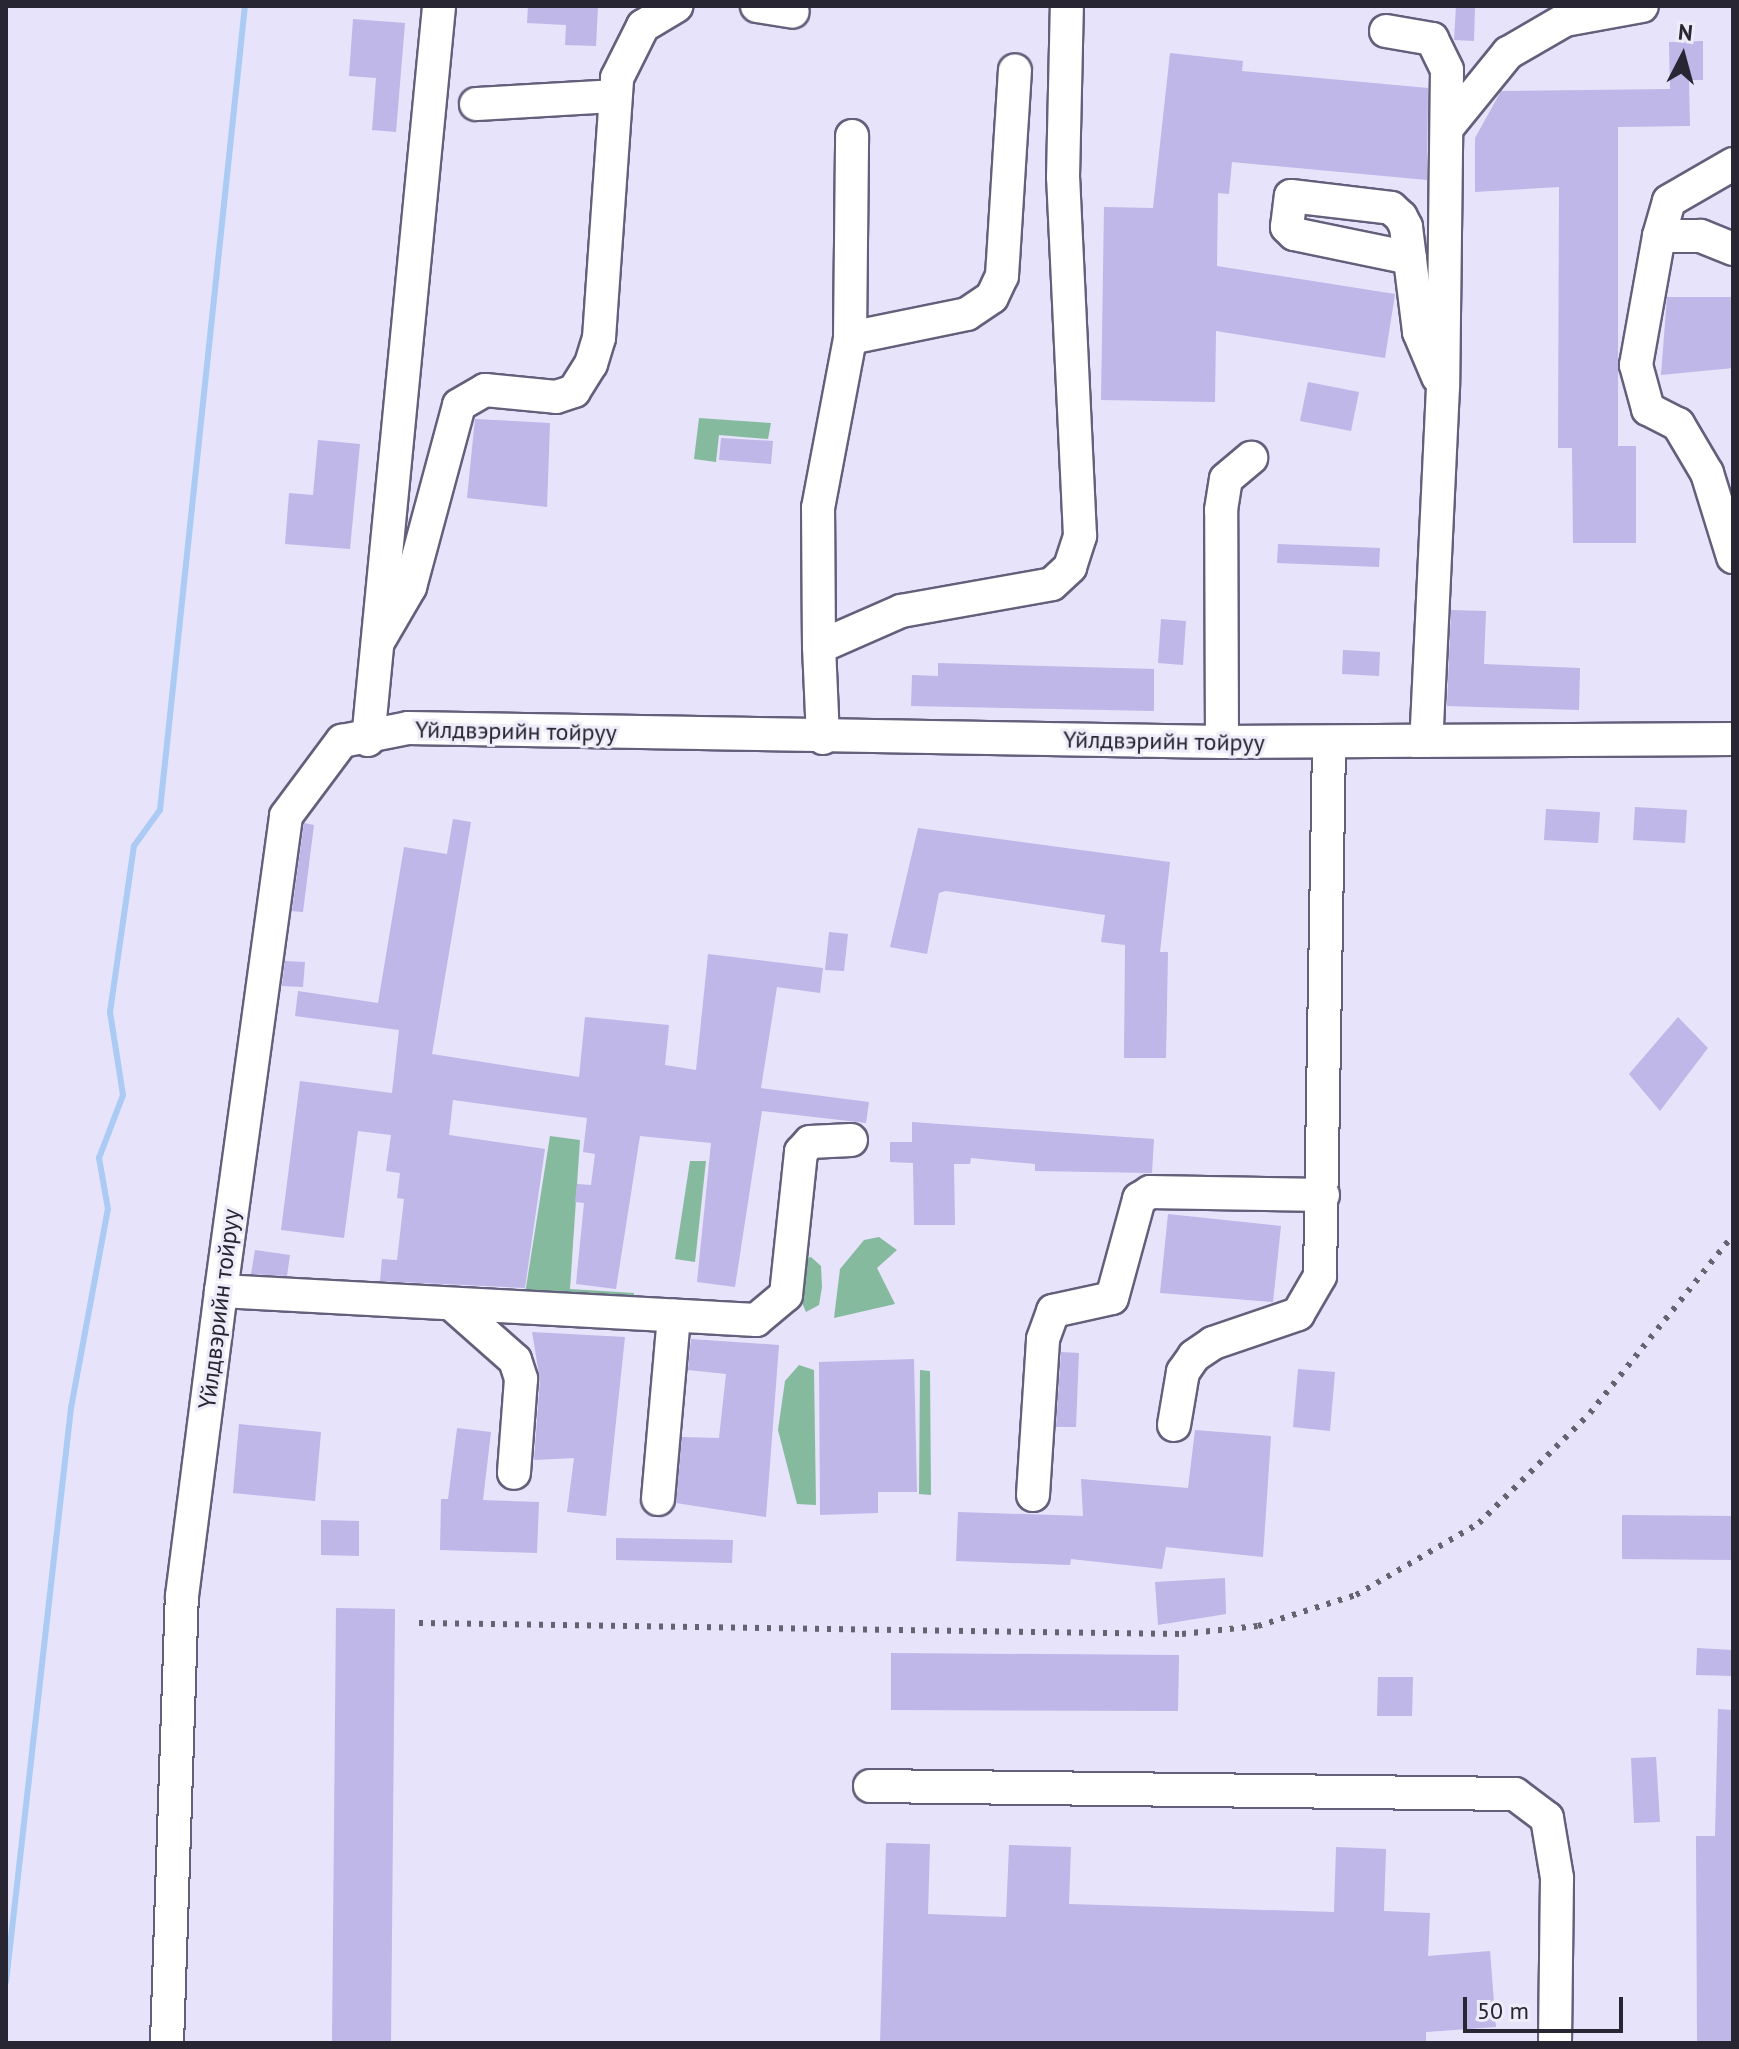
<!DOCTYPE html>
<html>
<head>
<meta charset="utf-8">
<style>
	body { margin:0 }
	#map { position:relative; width:1739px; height:2049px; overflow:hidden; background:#eeecf9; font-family:"PT Sans",sans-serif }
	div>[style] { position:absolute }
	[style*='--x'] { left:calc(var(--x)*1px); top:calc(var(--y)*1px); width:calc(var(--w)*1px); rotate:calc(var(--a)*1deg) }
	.built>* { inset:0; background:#e6e3fb }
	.forest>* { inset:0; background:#86ba9e }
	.stream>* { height:6px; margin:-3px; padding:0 3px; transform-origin:3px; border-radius:3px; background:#abcbf5 }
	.building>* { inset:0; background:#beb7e8 }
	.roads { filter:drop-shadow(2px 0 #63607b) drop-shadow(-2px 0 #63607b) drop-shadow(0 2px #63607b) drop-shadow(0 -2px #63607b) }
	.minor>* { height:32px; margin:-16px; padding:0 16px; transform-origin:16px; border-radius:16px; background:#fff }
	.rail>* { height:6px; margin-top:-3px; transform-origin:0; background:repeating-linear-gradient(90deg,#656370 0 4px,transparent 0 12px) }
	span { translate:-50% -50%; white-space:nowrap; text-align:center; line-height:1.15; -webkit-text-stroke:6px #eeecf9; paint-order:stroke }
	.street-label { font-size:24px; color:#282632 }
	.frame { position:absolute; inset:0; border:8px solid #282632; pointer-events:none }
	.north { position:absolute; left:1643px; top:16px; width:80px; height:80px; -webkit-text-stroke:6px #eeecf9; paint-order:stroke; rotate:6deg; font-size:22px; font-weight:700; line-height:32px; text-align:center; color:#282632 }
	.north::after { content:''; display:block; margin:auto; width:28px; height:36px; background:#282632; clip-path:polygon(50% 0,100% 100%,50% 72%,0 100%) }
	.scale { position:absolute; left:1463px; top:1997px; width:160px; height:36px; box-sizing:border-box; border:4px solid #282632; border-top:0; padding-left:10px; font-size:24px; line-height:28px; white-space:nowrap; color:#282632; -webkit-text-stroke:6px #eeecf9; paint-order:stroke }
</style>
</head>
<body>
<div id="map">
	<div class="built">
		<i style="clip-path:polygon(6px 6px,1733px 6px,1733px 2043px,6px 2043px)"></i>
	</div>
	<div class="forest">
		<i style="clip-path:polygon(699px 418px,771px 423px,768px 439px,719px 435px,716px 462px,694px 459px)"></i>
		<i style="clip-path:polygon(550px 1136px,580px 1140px,570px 1289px,634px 1293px,632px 1312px,474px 1302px,475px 1288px,525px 1294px)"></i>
		<i style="clip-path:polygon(690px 1161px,706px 1161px,695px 1262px,675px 1259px)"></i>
		<i style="clip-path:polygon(879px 1237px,897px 1250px,877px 1268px,895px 1304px,834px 1318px,840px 1269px,864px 1240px)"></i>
		<i style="clip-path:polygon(811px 1257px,821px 1266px,822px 1287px,819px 1305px,806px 1312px,789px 1273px,796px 1260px)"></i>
		<i style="clip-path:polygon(799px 1365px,814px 1370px,816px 1505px,797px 1504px,778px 1430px,785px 1381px)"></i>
		<i style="clip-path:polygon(920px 1370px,930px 1371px,931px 1495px,919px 1494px)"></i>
	</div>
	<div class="stream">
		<i style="--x:6;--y:1982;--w:578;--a:-83.54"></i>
		<i style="--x:71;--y:1408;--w:202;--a:-79.5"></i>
		<i style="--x:108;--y:1209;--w:52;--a:-100"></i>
		<i style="--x:99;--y:1158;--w:67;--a:-69.1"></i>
		<i style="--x:123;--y:1095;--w:84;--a:-98.9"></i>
		<i style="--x:110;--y:1012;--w:168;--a:-81.8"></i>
		<i style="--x:134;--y:846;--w:44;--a:-54.2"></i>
		<i style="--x:160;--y:810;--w:808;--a:-83.97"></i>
	</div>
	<div class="building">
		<i style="clip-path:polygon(528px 6px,598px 6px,596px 46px,565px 45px,566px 25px,527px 23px)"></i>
		<i style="clip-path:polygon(1456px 6px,1475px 6px,1474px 41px,1454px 40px)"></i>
		<i style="clip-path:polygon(353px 19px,405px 23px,396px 132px,372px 130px,376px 78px,349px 76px)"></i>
		<i style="clip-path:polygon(1703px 41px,1703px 80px,1689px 80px,1690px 126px,1618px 127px,1618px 446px,1636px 446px,1636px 543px,1573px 543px,1572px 448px,1558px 448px,1559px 187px,1475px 192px,1475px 138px,1501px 91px,1670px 89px,1669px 42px)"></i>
		<i style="clip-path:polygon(1170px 53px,1243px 61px,1242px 71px,1428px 88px,1427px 180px,1232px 162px,1229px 194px,1218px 193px,1217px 266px,1395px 294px,1385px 358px,1216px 331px,1215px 402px,1101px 400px,1104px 207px,1153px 208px)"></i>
		<i style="clip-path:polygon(1667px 297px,1733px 297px,1733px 368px,1661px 375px)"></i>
		<i style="clip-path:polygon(1308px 382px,1359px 392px,1351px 431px,1300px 421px)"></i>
		<i style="clip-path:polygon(475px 419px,550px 423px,547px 507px,467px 498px)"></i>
		<i style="clip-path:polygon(721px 438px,773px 441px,771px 464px,719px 460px)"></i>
		<i style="clip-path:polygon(318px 440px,360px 444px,350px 549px,285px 544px,289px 493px,313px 495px)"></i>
		<i style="clip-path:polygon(1278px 544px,1380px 548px,1379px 567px,1277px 563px)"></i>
		<i style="clip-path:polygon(1451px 610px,1486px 611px,1484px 664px,1580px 668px,1579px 710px,1447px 706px)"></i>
		<i style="clip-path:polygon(1161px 619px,1186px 621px,1183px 665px,1158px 663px)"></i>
		<i style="clip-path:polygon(1343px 650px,1380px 652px,1379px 676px,1342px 674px)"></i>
		<i style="clip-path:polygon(938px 663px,1154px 669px,1154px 711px,911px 706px,912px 675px,938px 676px)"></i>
		<i style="clip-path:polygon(1635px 807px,1687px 810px,1685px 843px,1633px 840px)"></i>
		<i style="clip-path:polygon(1546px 809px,1600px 812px,1598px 843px,1544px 840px)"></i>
		<i style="clip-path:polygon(453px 819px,471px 822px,432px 1054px,579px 1077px,585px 1017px,669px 1025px,665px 1065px,696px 1070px,708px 954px,823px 968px,820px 993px,777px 987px,761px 1088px,869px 1102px,866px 1123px,762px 1111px,735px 1287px,697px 1282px,711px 1143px,640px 1136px,616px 1289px,576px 1284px,584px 1203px,575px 1202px,577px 1184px,591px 1185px,595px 1154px,583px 1152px,587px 1118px,453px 1100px,449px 1135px,545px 1149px,525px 1288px,380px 1281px,382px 1259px,397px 1260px,404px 1199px,397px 1198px,400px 1173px,386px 1171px,391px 1135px,358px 1131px,344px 1238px,281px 1230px,300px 1081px,392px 1093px,399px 1030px,295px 1016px,298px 991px,378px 1003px,404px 847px,447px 854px)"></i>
		<i style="clip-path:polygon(304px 823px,314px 825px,303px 912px,292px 911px)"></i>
		<i style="clip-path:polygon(918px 828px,1170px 862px,1160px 952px,1168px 952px,1166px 1058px,1124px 1058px,1125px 945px,1101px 942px,1105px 915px,946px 891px,939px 893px,927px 954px,890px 947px)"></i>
		<i style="clip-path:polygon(829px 932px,848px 934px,844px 971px,825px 970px)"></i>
		<i style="clip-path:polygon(285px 961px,305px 962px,303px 987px,282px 986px)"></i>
		<i style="clip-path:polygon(1678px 1017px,1708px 1048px,1660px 1111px,1629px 1074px)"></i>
		<i style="clip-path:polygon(912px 1122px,1154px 1139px,1152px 1173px,1035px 1171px,1035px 1164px,971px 1158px,970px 1164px,954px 1164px,955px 1225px,914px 1225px,913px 1163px,890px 1162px,890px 1142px,912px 1142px)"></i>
		<i style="clip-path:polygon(1168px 1214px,1281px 1226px,1273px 1302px,1160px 1293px)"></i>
		<i style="clip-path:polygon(255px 1250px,290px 1255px,287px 1276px,251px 1274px)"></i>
		<i style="clip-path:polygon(532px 1332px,625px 1337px,606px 1516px,567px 1512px,574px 1458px,534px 1460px,540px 1380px)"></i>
		<i style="clip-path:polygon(691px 1339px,779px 1345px,766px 1517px,676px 1503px,682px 1437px,719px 1438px,726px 1374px,688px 1370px)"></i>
		<i style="clip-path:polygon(1061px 1352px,1079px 1353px,1076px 1427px,1056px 1427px)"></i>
		<i style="clip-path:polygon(914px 1359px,917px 1492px,878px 1492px,878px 1513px,820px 1515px,819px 1362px)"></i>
		<i style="clip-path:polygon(1298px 1369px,1335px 1372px,1330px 1431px,1293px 1427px)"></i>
		<i style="clip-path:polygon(239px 1424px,321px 1432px,315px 1501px,233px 1493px)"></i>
		<i style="clip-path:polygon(457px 1428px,491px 1432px,483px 1500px,539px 1502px,537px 1553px,440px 1550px,441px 1499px,448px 1499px)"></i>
		<i style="clip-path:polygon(1195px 1430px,1271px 1436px,1263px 1557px,1166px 1547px,1162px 1569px,1071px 1559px,1070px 1565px,956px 1561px,958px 1512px,1083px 1516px,1081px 1479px,1188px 1488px)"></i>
		<i style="clip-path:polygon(1622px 1515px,1733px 1516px,1733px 1560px,1622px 1559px)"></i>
		<i style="clip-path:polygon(321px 1520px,359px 1521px,359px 1556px,321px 1555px)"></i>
		<i style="clip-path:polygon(616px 1538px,733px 1540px,732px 1563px,616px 1560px)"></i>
		<i style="clip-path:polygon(1225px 1578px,1226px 1614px,1158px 1625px,1155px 1582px)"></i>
		<i style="clip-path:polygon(336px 1608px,395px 1609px,391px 2043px,332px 2043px)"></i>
		<i style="clip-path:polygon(1697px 1648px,1733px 1650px,1733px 1676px,1696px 1675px)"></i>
		<i style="clip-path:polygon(891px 1653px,1179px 1655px,1178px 1711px,891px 1710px)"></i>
		<i style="clip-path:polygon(1378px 1677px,1413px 1677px,1412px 1716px,1377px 1716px)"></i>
		<i style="clip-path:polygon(1718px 1709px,1733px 1710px,1733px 2043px,1697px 2043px,1696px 1836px,1715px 1836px)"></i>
		<i style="clip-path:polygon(1656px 1757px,1660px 1822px,1634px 1823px,1631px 1758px)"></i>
		<i style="clip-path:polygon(886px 1843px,930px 1844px,928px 1914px,1006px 1917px,1009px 1845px,1071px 1847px,1069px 1904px,1334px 1912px,1336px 1847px,1386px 1849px,1384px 1911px,1430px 1913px,1428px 1956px,1490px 1951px,1496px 2027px,1426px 2032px,1426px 2043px,880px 2043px)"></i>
	</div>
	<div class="roads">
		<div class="minor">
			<i style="--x:757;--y:6;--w:36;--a:9"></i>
			<i style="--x:1386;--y:31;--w:47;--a:9.9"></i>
			<i style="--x:1432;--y:39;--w:34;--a:64"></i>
			<i style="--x:1447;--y:70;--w:317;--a:90.7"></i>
			<i style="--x:1443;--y:387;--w:354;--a:92.7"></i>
			<i style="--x:476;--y:104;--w:138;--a:-3.3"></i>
			<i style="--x:1447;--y:128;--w:97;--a:-50.9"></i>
			<i style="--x:1508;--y:53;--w:66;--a:-30.1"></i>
			<i style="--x:1565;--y:20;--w:78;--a:-10.3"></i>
			<i style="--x:1659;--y:236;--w:36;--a:-74"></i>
			<i style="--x:1669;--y:201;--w:74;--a:-30"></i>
			<i style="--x:1733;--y:249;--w:35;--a:-158"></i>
			<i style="--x:1700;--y:236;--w:41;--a:180"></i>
			<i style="--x:1659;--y:236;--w:131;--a:100.1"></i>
			<i style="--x:1636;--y:365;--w:46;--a:74.7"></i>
			<i style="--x:1648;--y:409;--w:34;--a:27"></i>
			<i style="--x:1678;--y:424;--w:57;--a:59.4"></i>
			<i style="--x:1707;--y:473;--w:88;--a:72.8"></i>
			<i style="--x:1410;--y:258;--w:118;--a:-168.3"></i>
			<i style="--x:1294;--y:234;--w:10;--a:-135"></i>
			<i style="--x:1287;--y:227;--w:31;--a:-83"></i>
			<i style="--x:1291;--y:196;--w:101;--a:6.8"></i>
			<i style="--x:1391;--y:208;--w:13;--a:42"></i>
			<i style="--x:1401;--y:217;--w:11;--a:63"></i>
			<i style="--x:1406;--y:227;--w:106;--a:82.9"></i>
			<i style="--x:1419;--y:332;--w:49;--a:67.1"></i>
			<i style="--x:850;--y:338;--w:119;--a:-11.6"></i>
			<i style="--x:967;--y:314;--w:30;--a:-34"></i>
			<i style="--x:992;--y:297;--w:23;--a:-65"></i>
			<i style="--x:1002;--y:276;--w:206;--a:-86.4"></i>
			<i style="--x:378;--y:642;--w:64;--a:-59.8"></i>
			<i style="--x:410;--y:587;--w:188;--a:-74.9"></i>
			<i style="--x:459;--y:405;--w:30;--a:-30"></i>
			<i style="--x:485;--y:390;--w:71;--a:5.6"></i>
			<i style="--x:556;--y:397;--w:19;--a:-18"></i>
			<i style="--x:574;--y:391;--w:32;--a:-58"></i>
			<i style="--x:591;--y:364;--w:27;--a:-73"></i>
			<i style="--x:599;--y:338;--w:261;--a:-86"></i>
			<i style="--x:617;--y:78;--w:58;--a:-63.4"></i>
			<i style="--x:643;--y:26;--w:39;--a:-31"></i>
			<i style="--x:819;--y:647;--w:139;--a:-90.4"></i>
			<i style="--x:818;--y:508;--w:173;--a:-79.3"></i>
			<i style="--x:850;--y:338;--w:202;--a:-89.4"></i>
			<i style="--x:823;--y:738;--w:91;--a:-92.5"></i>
			<i style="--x:819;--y:647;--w:90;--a:-23.7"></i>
			<i style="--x:901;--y:611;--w:153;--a:-10.1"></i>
			<i style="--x:1052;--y:584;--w:25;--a:-43"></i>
			<i style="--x:1070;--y:567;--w:33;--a:-72"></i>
			<i style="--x:1080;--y:536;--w:359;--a:-92.7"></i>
			<i style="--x:1063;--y:177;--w:171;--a:-88.7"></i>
			<i style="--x:368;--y:740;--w:737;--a:-84.47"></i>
			<i style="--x:1222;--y:742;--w:232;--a:-90.2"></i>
			<i style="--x:1221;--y:510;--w:31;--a:-81"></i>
			<i style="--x:1226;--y:479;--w:33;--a:-40"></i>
			<i style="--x:221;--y:1291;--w:536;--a:3.1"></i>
			<i style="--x:756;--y:1320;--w:39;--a:-40"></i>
			<i style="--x:786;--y:1295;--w:144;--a:-84"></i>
			<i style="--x:801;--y:1152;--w:13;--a:-48"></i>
			<i style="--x:810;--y:1142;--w:41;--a:-2.8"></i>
			<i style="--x:455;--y:1307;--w:80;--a:41.5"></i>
			<i style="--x:515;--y:1360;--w:20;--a:72"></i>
			<i style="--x:521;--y:1379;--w:94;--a:94.3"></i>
			<i style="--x:1174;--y:1425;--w:54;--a:-80.4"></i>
			<i style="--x:1183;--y:1372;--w:19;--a:-55"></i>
			<i style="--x:1194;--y:1356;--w:23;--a:-34"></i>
			<i style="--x:1213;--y:1343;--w:90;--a:-18.8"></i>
			<i style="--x:1298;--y:1314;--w:44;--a:-59.9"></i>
			<i style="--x:1320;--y:1276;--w:533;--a:-89.03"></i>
			<i style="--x:1033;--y:1495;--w:156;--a:-86.3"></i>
			<i style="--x:1043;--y:1339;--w:30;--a:-70"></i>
			<i style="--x:1053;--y:1311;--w:60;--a:-12.4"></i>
			<i style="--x:1112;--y:1298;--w:103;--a:-74.7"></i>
			<i style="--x:1139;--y:1199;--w:13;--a:-32"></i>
			<i style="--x:1150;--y:1192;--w:173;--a:1"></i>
			<i style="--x:658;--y:1499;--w:184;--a:-85"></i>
			<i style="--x:870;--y:1786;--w:645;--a:0.71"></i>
			<i style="--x:1515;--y:1794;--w:40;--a:37"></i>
			<i style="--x:1547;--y:1818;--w:61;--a:80.5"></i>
			<i style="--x:1557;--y:1878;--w:165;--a:90.7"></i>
			<i style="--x:167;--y:2043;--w:447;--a:-88.1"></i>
			<i style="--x:182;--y:1596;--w:307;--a:-82.7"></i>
			<i style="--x:221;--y:1291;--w:479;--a:-82.2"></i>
			<i style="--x:286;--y:816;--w:94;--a:-53.3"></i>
			<i style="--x:342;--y:741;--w:67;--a:-11.1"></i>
			<i style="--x:408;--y:728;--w:814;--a:0.99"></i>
			<i style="--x:1222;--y:742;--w:511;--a:-0.34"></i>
		</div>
	</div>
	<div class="rail">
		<i style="--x:419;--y:1623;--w:763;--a:0.83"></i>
		<i style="--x:1182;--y:1634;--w:76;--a:-6"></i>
		<i style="--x:1258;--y:1626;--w:103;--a:-17.6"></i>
		<i style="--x:1356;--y:1595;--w:143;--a:-30.3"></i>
		<i style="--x:1479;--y:1523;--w:156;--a:-44.7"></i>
		<i style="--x:1590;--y:1413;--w:228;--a:-51.2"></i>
	</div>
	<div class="street-label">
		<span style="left:516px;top:731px;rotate:1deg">Үйлдвэрийн тойруу</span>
		<span style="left:1164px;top:741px;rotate:1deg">Үйлдвэрийн тойруу</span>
		<span style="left:219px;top:1309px;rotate:-83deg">Үйлдвэрийн тойруу</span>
	</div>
	<div class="frame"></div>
	<div class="north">N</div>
	<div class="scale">50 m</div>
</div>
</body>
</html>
